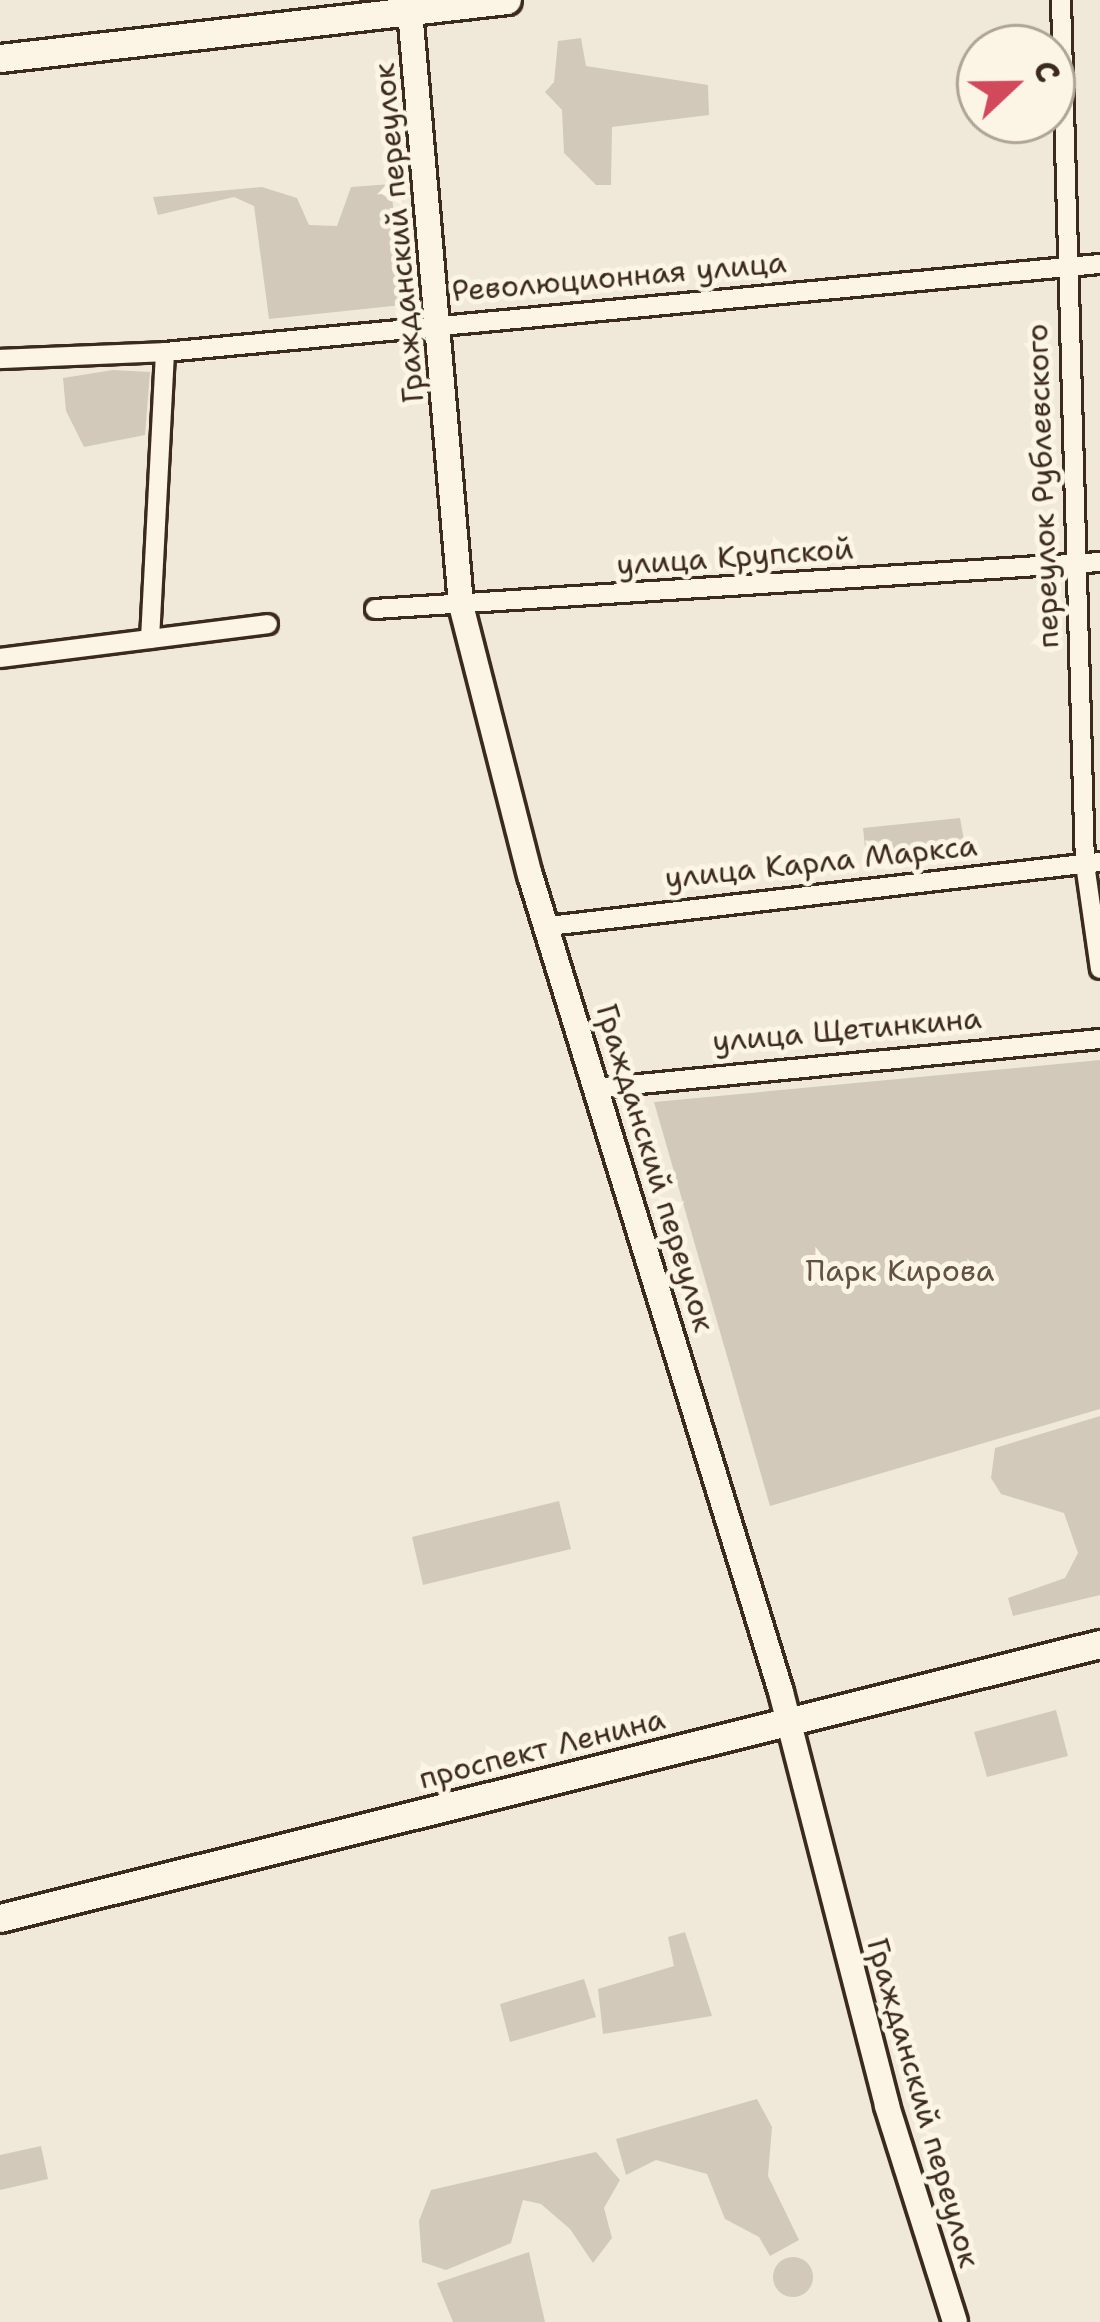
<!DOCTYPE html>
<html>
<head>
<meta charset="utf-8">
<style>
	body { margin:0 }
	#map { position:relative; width:1100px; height:2322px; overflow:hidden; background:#f0e9d9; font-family:"Shantell Sans",sans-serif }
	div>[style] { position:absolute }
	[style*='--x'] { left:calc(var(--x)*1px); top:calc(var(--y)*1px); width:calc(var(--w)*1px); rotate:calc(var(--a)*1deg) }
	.green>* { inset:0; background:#d2c9ba }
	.round { border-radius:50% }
	.roads { filter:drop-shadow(3px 0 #3b2a1e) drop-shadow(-3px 0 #3b2a1e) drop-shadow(0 3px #3b2a1e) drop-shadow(0 -3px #3b2a1e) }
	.minor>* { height:18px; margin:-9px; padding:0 9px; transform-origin:9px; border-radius:9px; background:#fcf5e5 }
	.tertiary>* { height:24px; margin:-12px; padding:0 12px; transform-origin:12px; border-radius:12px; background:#fcf5e5 }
	.secondary>* { height:27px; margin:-13.5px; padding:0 13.5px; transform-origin:13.5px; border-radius:13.5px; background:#fcf5e5 }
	span { translate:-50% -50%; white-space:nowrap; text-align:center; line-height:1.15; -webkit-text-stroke:10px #fcf5e5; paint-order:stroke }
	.street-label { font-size:30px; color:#3b2a1e }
	.park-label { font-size:30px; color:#615245 }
	.north { position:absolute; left:956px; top:24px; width:120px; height:120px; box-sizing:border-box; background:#fcf5e5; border:3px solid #afa495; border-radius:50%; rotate:68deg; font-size:33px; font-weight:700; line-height:48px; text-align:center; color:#3b2a1e }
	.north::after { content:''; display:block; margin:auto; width:42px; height:54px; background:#d1495b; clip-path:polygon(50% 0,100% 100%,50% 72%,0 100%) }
</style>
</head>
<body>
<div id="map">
	<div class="green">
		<i style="clip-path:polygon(581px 38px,586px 66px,708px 85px,709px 115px,612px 127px,611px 185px,596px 185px,564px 153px,562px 110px,545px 92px,554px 82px,558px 41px)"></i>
		<i style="clip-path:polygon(391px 184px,402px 305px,269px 319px,254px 206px,234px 197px,158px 215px,153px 197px,262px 187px,297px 198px,309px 225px,337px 226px,351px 187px)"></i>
		<i style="clip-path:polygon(113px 370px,150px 372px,145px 435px,84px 447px,66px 411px,63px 378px)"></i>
		<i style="clip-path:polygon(960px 818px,967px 857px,867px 866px,863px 828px)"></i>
		<i style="clip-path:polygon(1100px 1060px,1100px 1409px,770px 1506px,654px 1102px)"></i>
		<i style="clip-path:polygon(1100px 1416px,1100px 1595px,1013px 1616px,1008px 1598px,1065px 1578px,1078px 1553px,1064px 1513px,1001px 1494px,991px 1478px,995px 1448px)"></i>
		<i style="clip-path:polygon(559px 1501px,571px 1549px,423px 1585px,412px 1537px)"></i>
		<i style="clip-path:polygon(1056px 1710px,1068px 1756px,987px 1777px,974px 1732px)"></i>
		<i style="clip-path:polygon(685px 1932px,712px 2016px,603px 2034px,598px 1989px,674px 1966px,668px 1937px)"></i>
		<i style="clip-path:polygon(584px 1979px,596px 2017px,510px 2042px,500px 2004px)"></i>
		<i style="clip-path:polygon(757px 2099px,772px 2127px,768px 2176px,799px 2240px,770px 2256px,759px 2237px,725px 2219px,707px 2174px,656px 2160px,626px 2175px,616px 2139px)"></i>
		<i style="clip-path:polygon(41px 2146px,48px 2179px,0 2190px,0 2155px)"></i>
		<i style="clip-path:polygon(596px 2152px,620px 2180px,604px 2208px,612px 2238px,593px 2263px,570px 2229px,541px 2204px,523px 2200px,511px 2243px,446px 2270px,422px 2262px,419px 2221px,431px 2190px)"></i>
		<i style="clip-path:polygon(529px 2252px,545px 2322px,453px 2322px,437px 2283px)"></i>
		<i class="round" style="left:773px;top:2257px;width:40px;height:40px"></i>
	</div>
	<div class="roads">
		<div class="minor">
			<i style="--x:1061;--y:0;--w:864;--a:88.41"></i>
			<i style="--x:1085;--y:864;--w:106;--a:81.9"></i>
			<i style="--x:0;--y:359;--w:165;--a:-2.4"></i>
			<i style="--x:165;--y:352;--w:939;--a:-5.38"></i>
			<i style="--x:375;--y:609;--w:727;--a:-3.71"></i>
			<i style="--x:150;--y:639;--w:287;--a:-87"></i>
			<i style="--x:0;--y:658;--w:270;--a:-7.2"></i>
			<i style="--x:549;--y:926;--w:555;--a:-6.63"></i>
			<i style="--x:599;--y:1088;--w:503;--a:-5.59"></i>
		</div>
		<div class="tertiary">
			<i style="--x:410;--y:11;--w:596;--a:85.09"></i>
			<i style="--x:461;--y:605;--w:279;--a:75.7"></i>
			<i style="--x:530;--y:875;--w:855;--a:72.92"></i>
			<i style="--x:781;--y:1692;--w:427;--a:75.6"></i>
			<i style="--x:887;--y:2106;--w:226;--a:72.5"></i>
		</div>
		<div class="secondary">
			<i style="--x:0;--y:58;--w:510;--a:-6.53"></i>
			<i style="--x:0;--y:1918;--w:1134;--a:-13.99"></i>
		</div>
	</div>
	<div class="street-label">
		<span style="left:399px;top:233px;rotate:-95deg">Гражданский переулок</span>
		<span style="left:619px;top:277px;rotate:-5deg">Революционная улица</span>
		<span style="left:1043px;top:486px;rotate:-92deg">переулок Рублевского</span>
		<span style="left:735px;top:557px;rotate:-4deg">улица Крупской</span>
		<span style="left:821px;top:862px;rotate:-6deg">улица Карла Маркса</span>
		<span style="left:847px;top:1030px;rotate:-5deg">улица Щетинкина</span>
		<span style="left:655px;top:1168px;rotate:73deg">Гражданский переулок</span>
		<span style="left:542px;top:1749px;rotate:-14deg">проспект Ленина</span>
		<span style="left:923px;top:2103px;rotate:74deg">Гражданский переулок</span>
	</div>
	<div class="park-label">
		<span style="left:900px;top:1271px">Парк Кирова</span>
	</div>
	<div class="north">С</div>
</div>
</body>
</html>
